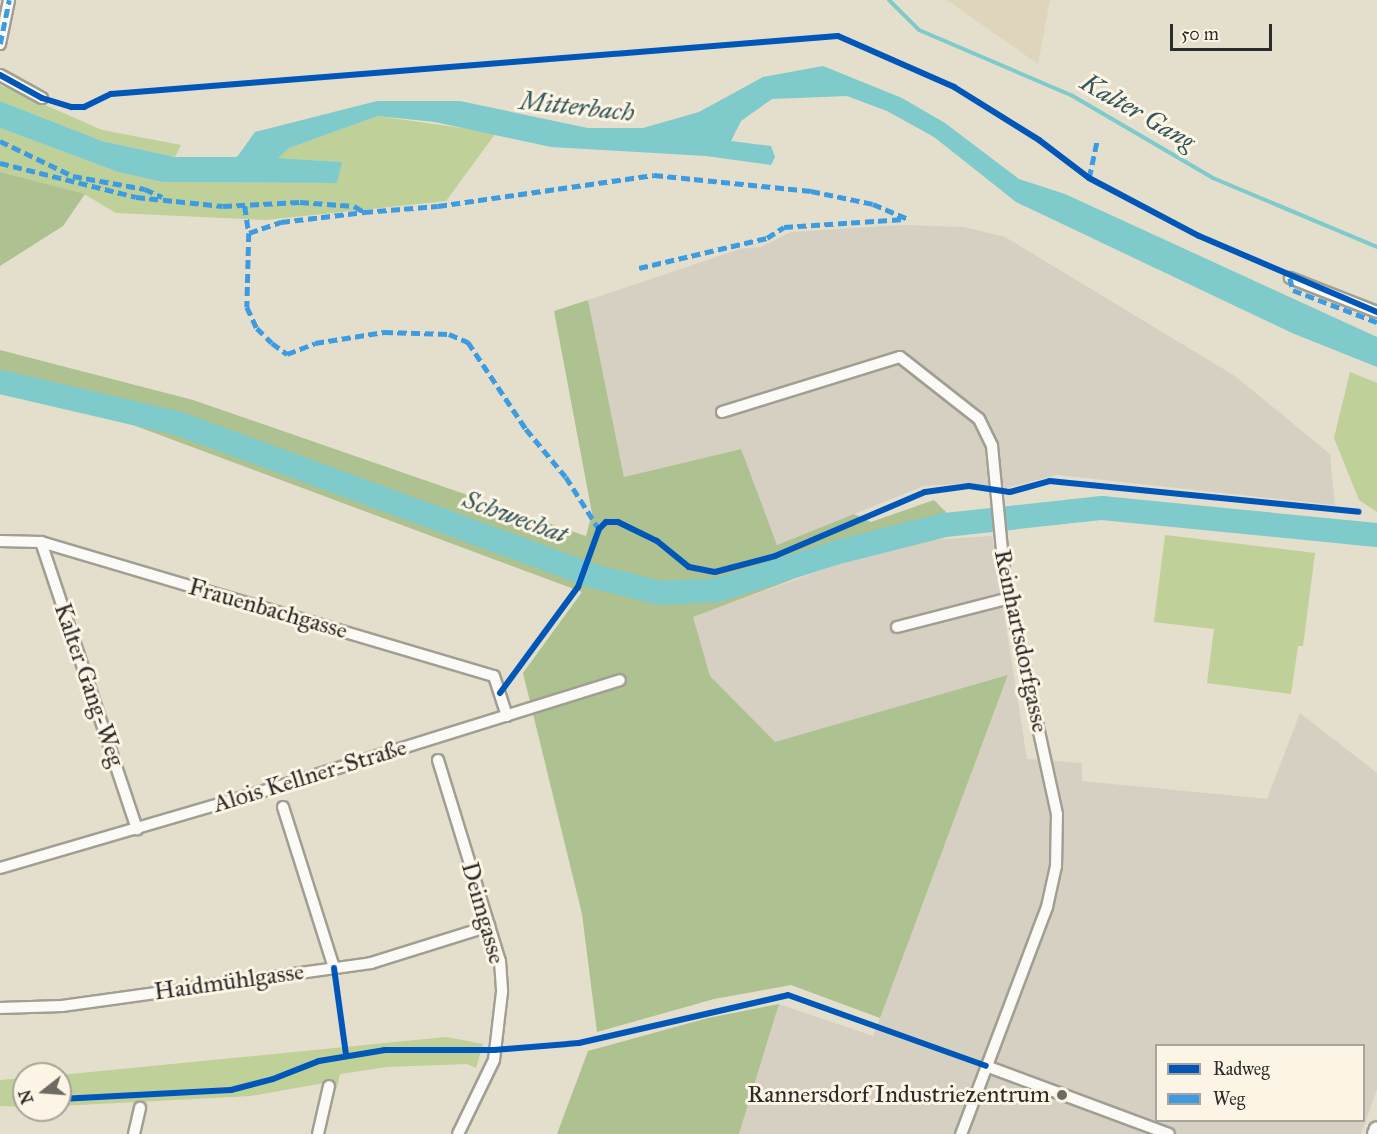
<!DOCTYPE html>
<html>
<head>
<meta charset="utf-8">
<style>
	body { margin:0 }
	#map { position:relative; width:1377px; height:1134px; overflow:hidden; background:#e4decc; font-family:"IM FELL Great Primer",serif }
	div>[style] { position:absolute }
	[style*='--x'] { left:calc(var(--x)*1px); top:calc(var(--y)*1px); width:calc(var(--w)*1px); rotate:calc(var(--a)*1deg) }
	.built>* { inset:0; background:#ded5bc }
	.industrial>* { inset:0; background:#d5d0c1 }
	.green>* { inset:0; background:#bfd098 }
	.forest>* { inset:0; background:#adc191 }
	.water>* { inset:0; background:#7fcacb }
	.stream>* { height:4px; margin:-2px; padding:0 2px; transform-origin:2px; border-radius:2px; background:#7fcacb }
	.river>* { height:24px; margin:-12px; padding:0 12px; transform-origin:12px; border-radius:12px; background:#7fcacb }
	.roads { filter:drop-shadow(2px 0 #a19e93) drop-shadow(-2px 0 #a19e93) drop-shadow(0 2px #a19e93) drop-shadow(0 -2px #a19e93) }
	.minor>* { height:10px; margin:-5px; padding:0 5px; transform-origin:5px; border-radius:5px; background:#fbfaf7 }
	.tertiary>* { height:14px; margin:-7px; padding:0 7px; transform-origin:7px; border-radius:7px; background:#fbfaf7 }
	.quiet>* { height:4.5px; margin-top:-2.25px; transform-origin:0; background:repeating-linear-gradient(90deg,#3d9ce1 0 9px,transparent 0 13.5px) }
	.cycleway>* { height:6px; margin:-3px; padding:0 3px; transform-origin:3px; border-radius:3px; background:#0057b8 }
	.dots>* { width:16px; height:16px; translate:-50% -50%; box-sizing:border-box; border:3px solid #fcf5e5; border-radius:50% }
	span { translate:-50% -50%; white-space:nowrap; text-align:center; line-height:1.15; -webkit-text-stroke:6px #fcf5e5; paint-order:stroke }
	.street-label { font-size:24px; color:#2b2b2b }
	.poi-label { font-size:24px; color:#2b2b2b }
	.right { translate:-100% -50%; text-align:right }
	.water-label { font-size:26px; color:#37585b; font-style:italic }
	.legend { position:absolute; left:1155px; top:1044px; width:210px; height:78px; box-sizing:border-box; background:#fcf5e5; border:2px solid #a8a49b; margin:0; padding:8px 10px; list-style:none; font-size:18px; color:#2b2b2b }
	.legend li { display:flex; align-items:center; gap:12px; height:30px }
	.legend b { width:30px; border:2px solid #a8a49b }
	.north { position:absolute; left:12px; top:1062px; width:60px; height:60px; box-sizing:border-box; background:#fcf5e5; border:2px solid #a8a49b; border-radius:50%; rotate:253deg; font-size:16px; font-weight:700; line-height:24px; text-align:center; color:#2b2b2b }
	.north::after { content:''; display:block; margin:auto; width:21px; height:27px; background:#6c6a63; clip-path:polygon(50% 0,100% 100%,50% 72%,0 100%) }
	.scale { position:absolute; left:1170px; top:24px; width:102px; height:27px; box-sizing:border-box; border:3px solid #2b2b2b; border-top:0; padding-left:8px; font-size:18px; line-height:21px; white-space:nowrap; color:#2b2b2b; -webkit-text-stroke:4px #fcf5e5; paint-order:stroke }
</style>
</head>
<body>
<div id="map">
	<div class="built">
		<i style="clip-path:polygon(947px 0,1050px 0,1038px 64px)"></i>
	</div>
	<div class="industrial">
		<i style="clip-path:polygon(904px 225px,964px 227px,1005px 237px,1235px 376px,1330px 454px,1335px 505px,1057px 475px,1006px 488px,968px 483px,924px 486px,777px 545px,740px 449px,624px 477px,588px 300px,740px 249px,761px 247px,791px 232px)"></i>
		<i style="clip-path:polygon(evenodd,992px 536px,1027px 759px,1082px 763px,1082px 781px,1267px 799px,1300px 713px,1377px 773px,1377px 1089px,1361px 1134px,739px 1134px,779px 1004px,873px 1036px,1008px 676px,775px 743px,710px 676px,692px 617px,899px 542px,992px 536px,1156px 1046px,1364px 1046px,1364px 1120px,1156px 1120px,1156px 1046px)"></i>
	</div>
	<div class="green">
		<i style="clip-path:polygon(0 85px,102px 130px,181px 145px,175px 157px,102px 141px,0 101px)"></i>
		<i style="clip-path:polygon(378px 116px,496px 133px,446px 201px,266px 220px,116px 213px,84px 194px,0 172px,0 128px,118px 172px,162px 182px,337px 183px,341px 162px,277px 158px,289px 148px)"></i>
		<i style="clip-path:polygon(1350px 372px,1377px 383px,1377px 512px,1359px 500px,1334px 438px)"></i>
		<i style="clip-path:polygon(1165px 535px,1315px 553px,1303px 646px,1298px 646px,1291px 694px,1207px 683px,1214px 629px,1154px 622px)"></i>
		<i style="clip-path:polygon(446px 1037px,483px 1044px,476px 1068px,467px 1064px,387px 1067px,340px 1074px,337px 1088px,324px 1083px,251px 1096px,60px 1106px,60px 1075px)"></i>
		<i style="clip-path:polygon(24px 1078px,24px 1107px,0 1106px,0 1080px)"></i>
	</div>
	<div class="forest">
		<i style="clip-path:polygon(0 172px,85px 194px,63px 226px,0 266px)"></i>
		<i style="clip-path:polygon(588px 300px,624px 477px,741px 449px,777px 545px,854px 514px,871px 522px,934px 500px,948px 514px,854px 541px,791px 580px,693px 617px,710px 676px,775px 742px,1008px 675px,880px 1018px,791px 985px,714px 999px,597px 1032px,582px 914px,523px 673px,582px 592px,133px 425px,0 391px,0 350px,193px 400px,586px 536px,592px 513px,554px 311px)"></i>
		<i style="clip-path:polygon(779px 1004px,739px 1134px,557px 1134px,588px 1051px,708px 1018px)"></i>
	</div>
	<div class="water">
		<i style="clip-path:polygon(823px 66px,902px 98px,945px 123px,1019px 179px,1065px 194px,1377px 337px,1377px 367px,1292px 333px,1016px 202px,934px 137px,887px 111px,847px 96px,772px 99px,741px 121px,731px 141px,771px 146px,775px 157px,771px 165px,706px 156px,551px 147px,435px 122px,378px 116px,289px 148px,278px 158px,342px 162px,337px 183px,162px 182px,118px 172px,0 128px,0 101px,102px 141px,175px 157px,237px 157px,255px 132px,377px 101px,460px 101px,588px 128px,643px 128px,699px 112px,763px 77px)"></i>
	</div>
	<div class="stream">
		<i style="--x:889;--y:0;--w:42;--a:45"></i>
		<i style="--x:919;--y:30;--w:165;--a:23.2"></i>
		<i style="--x:1071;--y:95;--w:164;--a:30.3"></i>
		<i style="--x:1213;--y:178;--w:178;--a:22.8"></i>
	</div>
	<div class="river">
		<i style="--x:0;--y:382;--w:185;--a:13.1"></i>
		<i style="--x:180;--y:424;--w:443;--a:20.2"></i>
		<i style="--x:596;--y:577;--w:67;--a:13.8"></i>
		<i style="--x:661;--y:593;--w:57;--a:-3"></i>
		<i style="--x:718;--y:590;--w:130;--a:-17.5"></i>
		<i style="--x:842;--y:551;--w:106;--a:-14.2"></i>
		<i style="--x:945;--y:525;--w:158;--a:-6.2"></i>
		<i style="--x:1102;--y:508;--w:276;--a:5.6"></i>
	</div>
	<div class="roads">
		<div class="minor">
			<i style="--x:0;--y:44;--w:45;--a:-78.4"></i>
			<i style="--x:0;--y:75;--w:48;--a:28.7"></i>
			<i style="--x:1290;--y:278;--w:93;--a:21.3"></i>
			<i style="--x:722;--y:412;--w:186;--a:-17.2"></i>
			<i style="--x:900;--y:357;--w:100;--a:38.1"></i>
			<i style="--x:979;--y:419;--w:30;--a:64"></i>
			<i style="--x:992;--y:446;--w:126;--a:84.5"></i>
			<i style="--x:1004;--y:571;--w:249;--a:77.7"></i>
			<i style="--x:1057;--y:814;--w:52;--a:91.1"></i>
			<i style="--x:1056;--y:866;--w:42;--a:102.4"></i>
			<i style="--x:1047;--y:907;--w:243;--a:110.7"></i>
			<i style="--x:0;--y:541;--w:41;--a:1.4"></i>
			<i style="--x:41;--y:542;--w:472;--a:16.5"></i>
			<i style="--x:494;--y:676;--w:42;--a:72"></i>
			<i style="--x:41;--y:542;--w:303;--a:71.5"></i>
			<i style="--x:897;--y:627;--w:117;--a:-14.4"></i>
			<i style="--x:438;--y:760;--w:210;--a:72.9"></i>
			<i style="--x:500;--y:961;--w:31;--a:86"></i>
			<i style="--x:502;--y:992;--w:68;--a:96.7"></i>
			<i style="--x:494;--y:1060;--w:82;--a:115.9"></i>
			<i style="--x:283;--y:807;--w:169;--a:72.4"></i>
			<i style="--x:0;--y:868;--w:289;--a:-16.3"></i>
			<i style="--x:277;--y:787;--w:359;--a:-17.3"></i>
			<i style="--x:0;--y:1008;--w:62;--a:-1.8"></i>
			<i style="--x:62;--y:1006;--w:312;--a:-7.9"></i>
			<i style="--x:371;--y:963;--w:124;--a:-17.4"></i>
			<i style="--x:986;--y:1066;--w:195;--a:20.4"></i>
			<i style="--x:134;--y:1134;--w:27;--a:-77"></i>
			<i style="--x:318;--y:1134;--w:49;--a:-77.1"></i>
		</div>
		<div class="tertiary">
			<i style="--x:1375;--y:1134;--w:5;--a:-68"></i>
		</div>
	</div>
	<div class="quiet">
		<i style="--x:0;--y:44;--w:45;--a:-78.4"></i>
		<i style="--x:0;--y:141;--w:81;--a:25.6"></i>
		<i style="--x:73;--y:176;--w:73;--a:10.2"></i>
		<i style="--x:145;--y:189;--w:19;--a:25"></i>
		<i style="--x:0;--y:163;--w:140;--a:14"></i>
		<i style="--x:136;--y:197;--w:87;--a:5.9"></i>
		<i style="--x:223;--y:206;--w:77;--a:-3"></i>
		<i style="--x:300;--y:202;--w:54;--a:4.2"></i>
		<i style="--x:354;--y:206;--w:12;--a:31"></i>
		<i style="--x:364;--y:212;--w:74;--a:-4.6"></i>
		<i style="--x:438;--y:206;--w:218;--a:-8.2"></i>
		<i style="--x:654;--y:175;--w:158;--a:5.8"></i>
		<i style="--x:811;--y:191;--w:63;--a:11.8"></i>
		<i style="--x:873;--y:204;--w:38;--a:23"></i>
		<i style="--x:1089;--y:178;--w:40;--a:-78"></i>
		<i style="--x:245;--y:206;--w:27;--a:82"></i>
		<i style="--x:249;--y:233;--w:74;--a:91.5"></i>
		<i style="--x:247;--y:307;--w:23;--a:65"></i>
		<i style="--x:257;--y:328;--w:21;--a:45"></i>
		<i style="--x:272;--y:343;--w:19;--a:36"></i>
		<i style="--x:287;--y:354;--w:30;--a:-21"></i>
		<i style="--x:315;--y:343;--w:70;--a:-9.1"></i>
		<i style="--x:384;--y:332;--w:65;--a:1.8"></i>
		<i style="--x:449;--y:334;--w:21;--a:23"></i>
		<i style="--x:468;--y:342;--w:105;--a:56.3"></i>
		<i style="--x:526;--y:429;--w:62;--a:50.2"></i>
		<i style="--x:566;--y:477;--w:62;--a:57.6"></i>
		<i style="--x:249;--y:233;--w:34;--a:-19"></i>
		<i style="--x:281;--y:222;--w:84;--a:-6.9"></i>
		<i style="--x:639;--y:268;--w:131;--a:-13.2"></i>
		<i style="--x:767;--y:238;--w:20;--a:-33"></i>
		<i style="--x:784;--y:227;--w:121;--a:-3.8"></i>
		<i style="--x:1290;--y:278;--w:12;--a:76"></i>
		<i style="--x:1293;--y:290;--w:90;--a:20.9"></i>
	</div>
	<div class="cycleway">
		<i style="--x:0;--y:75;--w:48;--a:28.7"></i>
		<i style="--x:42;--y:98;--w:31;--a:17"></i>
		<i style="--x:72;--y:107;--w:12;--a:0"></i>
		<i style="--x:84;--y:107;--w:30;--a:-26"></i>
		<i style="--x:111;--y:94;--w:729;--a:-4.56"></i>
		<i style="--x:838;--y:36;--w:127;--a:23.7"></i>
		<i style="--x:954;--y:87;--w:100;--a:31.9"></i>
		<i style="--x:1039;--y:140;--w:63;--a:37.2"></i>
		<i style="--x:1089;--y:178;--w:124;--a:27.8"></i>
		<i style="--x:1199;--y:236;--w:194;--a:23.1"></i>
		<i style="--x:500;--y:693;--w:132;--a:-53.7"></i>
		<i style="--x:578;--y:587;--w:62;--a:-70.1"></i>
		<i style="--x:599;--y:529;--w:10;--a:-45"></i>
		<i style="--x:606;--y:522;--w:12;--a:0"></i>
		<i style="--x:618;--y:522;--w:43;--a:26"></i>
		<i style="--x:657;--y:541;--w:41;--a:39.1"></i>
		<i style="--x:689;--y:567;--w:26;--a:11"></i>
		<i style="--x:715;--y:572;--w:62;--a:-14.9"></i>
		<i style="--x:775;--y:556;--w:163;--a:-23.1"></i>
		<i style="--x:925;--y:492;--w:44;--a:-7.8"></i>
		<i style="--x:969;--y:486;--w:41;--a:8.3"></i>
		<i style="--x:1010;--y:492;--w:41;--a:-15.4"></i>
		<i style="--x:1050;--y:481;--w:310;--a:5.7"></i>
		<i style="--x:334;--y:968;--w:88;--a:82.1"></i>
		<i style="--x:60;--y:1099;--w:171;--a:-3"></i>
		<i style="--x:231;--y:1090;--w:43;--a:-14.7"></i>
		<i style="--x:273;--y:1079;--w:49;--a:-21.4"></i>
		<i style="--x:319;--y:1061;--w:67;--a:-9.5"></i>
		<i style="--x:385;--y:1050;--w:109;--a:0"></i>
		<i style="--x:494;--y:1050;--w:85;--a:-4.7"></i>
		<i style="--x:579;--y:1043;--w:214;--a:-12.9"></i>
		<i style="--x:788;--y:995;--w:210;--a:19.7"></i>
	</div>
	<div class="dots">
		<i style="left:1062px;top:1095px;background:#6c6a63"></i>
	</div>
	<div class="street-label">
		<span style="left:268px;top:609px;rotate:16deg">Frauenbachgasse</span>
		<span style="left:1021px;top:641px;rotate:78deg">Reinhartsdorfgasse</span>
		<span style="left:89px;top:685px;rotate:71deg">Kalter Gang-Weg</span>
		<span style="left:310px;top:776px;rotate:-17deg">Alois Kellner-Straße</span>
		<span style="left:483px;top:913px;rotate:74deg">Deimgasse</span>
		<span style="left:229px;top:982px;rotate:-8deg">Haidmühlgasse</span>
	</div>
	<div class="poi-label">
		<span class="right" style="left:1050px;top:1095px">Rannersdorf Industriezentrum</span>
	</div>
	<div class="water-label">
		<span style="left:577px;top:107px;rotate:6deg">Mitterbach</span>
		<span style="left:1138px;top:112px;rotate:30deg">Kalter Gang</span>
		<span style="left:515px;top:517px;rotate:20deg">Schwechat</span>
	</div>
	<ul class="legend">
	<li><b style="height:8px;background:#0057b8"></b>Radweg</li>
	<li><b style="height:8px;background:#3d9ce1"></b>Weg</li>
	</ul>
	<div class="north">N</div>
	<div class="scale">50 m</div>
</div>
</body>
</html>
